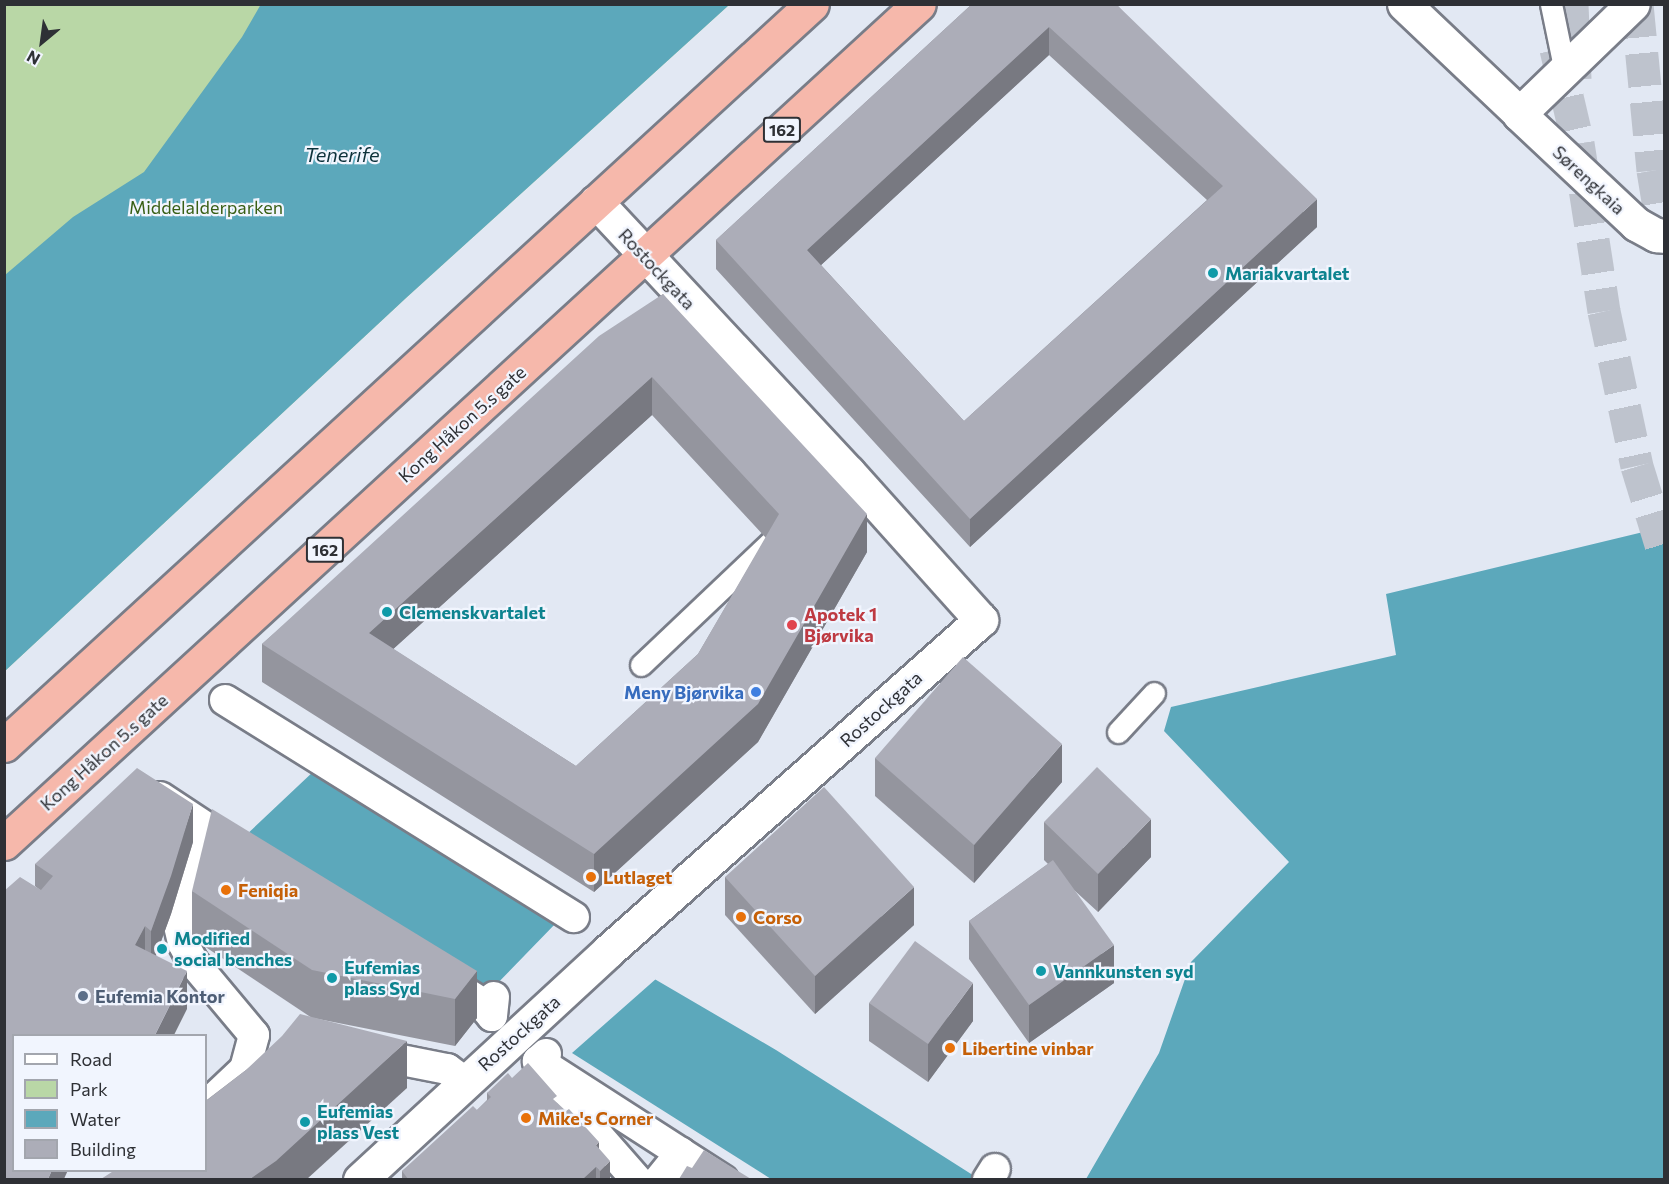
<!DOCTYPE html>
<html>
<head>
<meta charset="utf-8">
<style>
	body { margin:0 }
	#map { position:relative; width:1669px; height:1184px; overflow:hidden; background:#e2e8f3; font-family:Commissioner,sans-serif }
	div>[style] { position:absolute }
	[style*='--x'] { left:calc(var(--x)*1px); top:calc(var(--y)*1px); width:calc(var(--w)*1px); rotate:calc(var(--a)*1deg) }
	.green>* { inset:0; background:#b9d7a6 }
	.water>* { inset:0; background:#5ca8bb }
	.pier>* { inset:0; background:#e2e8f3 }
	.trunk-tunnel>* { height:33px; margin-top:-16.5px; transform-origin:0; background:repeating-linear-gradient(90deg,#bec3cd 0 33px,transparent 0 49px) }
	.roads { filter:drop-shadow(2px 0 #797d88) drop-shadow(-2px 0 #797d88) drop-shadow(0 2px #797d88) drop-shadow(0 -2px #797d88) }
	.service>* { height:21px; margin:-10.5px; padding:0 10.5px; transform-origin:10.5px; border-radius:10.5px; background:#fff }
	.pedestrian>* { height:30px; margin:-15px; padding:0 15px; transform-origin:15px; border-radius:15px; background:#fff }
	.minor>* { height:33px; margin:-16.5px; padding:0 16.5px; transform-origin:16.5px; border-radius:16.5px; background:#fff }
	.tertiary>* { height:33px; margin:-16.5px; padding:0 16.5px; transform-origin:16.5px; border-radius:16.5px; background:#fff }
	.trunk>* { height:33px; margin:-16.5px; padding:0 16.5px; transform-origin:16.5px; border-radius:16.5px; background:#f6b8ab }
	.wall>* { inset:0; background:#94959e }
	.shaded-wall>* { inset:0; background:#787981 }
	.building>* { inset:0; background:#acadb8 }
	.dots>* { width:16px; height:16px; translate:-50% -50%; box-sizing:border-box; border:3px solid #f1f5fe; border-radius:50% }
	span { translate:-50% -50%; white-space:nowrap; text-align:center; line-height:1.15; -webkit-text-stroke:4.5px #f1f5fe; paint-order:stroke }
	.shield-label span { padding:2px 4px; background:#f1f5fe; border:2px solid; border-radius:4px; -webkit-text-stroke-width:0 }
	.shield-label { font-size:16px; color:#2e3035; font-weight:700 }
	.street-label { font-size:18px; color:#2e3035 }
	.park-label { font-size:18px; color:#385f15 }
	.culture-label { font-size:18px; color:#0d838f; font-weight:700 }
	.left { translate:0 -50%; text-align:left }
	.health-label { font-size:18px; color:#be3a42; font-weight:700 }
	.shop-label { font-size:18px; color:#366cbe; font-weight:700 }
	.right { translate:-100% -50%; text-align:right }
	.food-label { font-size:18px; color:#c56008; font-weight:700 }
	.service-label { font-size:18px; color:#4e5e75; font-weight:700 }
	.water-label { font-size:20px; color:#0d323b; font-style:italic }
	.frame { position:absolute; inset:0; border:6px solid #2e3035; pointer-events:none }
	.legend { position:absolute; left:12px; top:1034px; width:195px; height:138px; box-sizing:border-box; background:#f1f5fe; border:2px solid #a3a6ae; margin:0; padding:8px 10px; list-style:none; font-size:18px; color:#2e3035 }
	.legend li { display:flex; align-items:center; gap:12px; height:30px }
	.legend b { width:30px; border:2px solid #a3a6ae }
	.north { position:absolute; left:12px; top:12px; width:60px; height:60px; -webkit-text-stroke:4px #f1f5fe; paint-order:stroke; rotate:209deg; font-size:16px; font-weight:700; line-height:24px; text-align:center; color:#2e3035 }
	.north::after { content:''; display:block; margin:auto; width:21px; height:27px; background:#2e3035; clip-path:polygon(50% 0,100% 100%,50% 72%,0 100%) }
</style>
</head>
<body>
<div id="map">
	<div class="green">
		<i style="clip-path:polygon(5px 5px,729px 5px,406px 298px,5px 671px)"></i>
	</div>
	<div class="water">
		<i style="clip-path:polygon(261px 4px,729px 5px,406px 298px,5px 671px,5px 275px,73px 217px,144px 172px,242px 37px)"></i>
		<i style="clip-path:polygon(1664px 527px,1664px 1179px,1086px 1179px,1159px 1053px,1191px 962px,1289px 862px,1164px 731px,1171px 707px,1396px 655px,1386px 594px)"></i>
		<i style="clip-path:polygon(315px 770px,557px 922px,776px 1050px,979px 1179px,744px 1179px,557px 1066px,489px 992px,244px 837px)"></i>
	</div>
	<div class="pier">
		<i style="clip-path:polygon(557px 922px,657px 978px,572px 1053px,771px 1179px,744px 1179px,536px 1044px,489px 992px)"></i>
	</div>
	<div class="trunk-tunnel">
		<i style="--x:1572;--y:4;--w:75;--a:87.7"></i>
		<i style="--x:1637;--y:4;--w:167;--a:84.5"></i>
		<i style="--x:1653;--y:170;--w:68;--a:80.7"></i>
		<i style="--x:1556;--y:49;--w:97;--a:76.8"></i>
		<i style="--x:1578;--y:143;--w:170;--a:81.2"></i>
		<i style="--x:1604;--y:311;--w:158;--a:78"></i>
		<i style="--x:1637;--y:466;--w:92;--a:72.9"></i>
	</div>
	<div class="roads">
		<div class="service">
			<i style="--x:1551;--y:4;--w:59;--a:78.3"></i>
			<i style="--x:1563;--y:62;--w:15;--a:110"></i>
			<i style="--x:641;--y:665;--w:189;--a:-43.5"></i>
			<i style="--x:1118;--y:732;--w:53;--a:-47.3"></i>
		</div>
		<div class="pedestrian">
			<i style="--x:225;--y:700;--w:411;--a:31.9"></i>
			<i style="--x:160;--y:797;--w:98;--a:33.4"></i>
			<i style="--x:442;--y:978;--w:45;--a:32.3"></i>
			<i style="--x:480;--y:1002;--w:18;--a:49"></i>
			<i style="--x:492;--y:1016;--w:19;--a:-84"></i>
			<i style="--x:366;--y:1053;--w:83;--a:11.2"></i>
			<i style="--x:447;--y:1069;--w:22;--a:36"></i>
			<i style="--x:546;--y:1054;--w:11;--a:139"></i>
			<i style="--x:538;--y:1061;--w:220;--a:32.8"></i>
			<i style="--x:549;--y:1080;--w:133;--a:48.7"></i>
			<i style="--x:206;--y:1106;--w:54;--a:-43.5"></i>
			<i style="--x:245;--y:1069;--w:35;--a:-75"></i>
			<i style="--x:254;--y:1035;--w:95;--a:-129.9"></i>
			<i style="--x:193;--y:962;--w:21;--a:-118"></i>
			<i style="--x:183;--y:943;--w:18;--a:-103"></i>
			<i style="--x:179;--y:925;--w:80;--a:-74.7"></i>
			<i style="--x:200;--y:848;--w:21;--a:-61"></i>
			<i style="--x:659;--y:1180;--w:35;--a:-51"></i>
			<i style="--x:988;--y:1180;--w:13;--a:-58"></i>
		</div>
		<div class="minor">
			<i style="--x:360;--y:1180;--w:338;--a:-42.7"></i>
			<i style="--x:608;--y:951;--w:499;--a:-41.6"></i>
			<i style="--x:981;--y:620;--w:198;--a:-131.9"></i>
			<i style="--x:849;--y:473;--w:371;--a:-133"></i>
		</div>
		<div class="tertiary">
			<i style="--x:1404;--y:4;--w:164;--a:43.5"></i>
			<i style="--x:1519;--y:114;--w:161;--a:43.2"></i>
			<i style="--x:1636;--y:224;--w:23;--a:29"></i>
			<i style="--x:1656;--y:235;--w:8;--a:7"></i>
			<i style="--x:1519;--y:114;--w:158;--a:-44"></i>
		</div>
		<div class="trunk">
			<i style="--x:4;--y:745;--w:1096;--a:-42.52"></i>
			<i style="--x:4;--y:843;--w:1241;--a:-42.52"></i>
		</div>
	</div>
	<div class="wall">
		<i style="clip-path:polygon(evenodd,972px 4px,1116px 4px,1317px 227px,970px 547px,716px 269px,716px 240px,972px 4px,1049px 55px,1207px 200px,964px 421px,821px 265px,1049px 55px)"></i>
		<i style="clip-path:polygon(evenodd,663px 294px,867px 552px,758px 742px,594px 892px,262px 682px,262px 644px,663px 294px,652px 415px,766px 538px,698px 654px,576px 766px,393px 649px,652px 415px)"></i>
		<i style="clip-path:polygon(875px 758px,1062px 782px,974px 883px,875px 796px)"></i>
		<i style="clip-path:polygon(1044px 822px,1151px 857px,1098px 912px,1074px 890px,1114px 983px,1029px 1043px,969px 959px,969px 921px,1048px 864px,1044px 860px)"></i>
		<i style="clip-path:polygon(193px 842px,171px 914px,156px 955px,187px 1009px,35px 886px,35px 864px)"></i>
		<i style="clip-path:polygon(725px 877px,914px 925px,815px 1014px,725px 915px)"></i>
		<i style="clip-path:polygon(192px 891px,477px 971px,477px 1018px,455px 1046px,313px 1018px,407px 1088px,115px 1170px,246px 1070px,312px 1018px,192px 938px)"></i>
		<i style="clip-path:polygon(869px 1003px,973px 1021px,928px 1082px,869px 1041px)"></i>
		<i style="clip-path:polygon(512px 1078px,557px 1103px,599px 1149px,610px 1179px,402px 1179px,402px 1171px,477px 1110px,487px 1100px,487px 1093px)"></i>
	</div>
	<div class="shaded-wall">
		<i style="clip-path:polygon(1049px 27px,1049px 55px,807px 278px,807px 250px)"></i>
		<i style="clip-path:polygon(1317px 199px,1317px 227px,970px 547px,970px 519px)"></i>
		<i style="clip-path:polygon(652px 377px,652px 415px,369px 671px,369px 633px)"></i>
		<i style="clip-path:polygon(867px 514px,867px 552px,758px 742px,594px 892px,594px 854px)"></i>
		<i style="clip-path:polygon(1062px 744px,1062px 782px,974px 883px,974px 845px)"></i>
		<i style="clip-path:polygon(193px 804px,193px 842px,171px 914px,151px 969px,151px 931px)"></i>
		<i style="clip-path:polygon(1151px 819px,1151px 857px,1098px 912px,1098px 874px)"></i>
		<i style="clip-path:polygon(914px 887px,914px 925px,815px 1014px,815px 976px)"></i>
		<i style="clip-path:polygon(145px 926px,145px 964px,135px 945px)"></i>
		<i style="clip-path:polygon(1114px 945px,1114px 983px,1029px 1043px,1029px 1005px)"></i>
		<i style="clip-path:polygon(187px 971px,187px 1009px,174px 1035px,155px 1035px)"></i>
		<i style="clip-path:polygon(477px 971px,477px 1018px,455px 1046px,455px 999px)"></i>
		<i style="clip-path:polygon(973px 983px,973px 1021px,928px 1082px,928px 1044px)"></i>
		<i style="clip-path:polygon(407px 1041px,407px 1088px,307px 1179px,250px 1179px)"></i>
		<i style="clip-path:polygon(599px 1142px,599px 1170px,596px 1167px,596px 1179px,583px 1179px,596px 1145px)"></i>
		<i style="clip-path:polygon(610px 1161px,610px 1179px,600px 1179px,600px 1171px)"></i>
		<i style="clip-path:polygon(52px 1170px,68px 1170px,64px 1179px,48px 1179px)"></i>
	</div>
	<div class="building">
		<i style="clip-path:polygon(evenodd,972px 4px,1116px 4px,1317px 199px,970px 519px,716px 240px,972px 4px,1049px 27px,1223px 186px,964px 421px,807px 250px,1049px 27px)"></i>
		<i style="clip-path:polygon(evenodd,663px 294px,867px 514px,758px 704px,594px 854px,262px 644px,599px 336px,663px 294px,652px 377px,779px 514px,698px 654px,576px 766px,369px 633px,652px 377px)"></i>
		<i style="clip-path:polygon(963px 657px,1062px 744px,974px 845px,875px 758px)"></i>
		<i style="clip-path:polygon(1097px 767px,1151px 819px,1098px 874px,1044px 822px)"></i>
		<i style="clip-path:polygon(137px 768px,193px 804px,171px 876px,151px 931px,145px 926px,135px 945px,187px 971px,155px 1035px,14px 1035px,14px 1170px,52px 1170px,48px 1179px,4px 1179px,4px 891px,20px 877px,41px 890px,53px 876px,35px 864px)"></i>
		<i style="clip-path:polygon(824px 787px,914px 887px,815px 976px,725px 877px)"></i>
		<i style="clip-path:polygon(212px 809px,477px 971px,455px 999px,312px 970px,192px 891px)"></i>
		<i style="clip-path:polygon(1053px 860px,1114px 945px,1029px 1005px,969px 921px)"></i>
		<i style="clip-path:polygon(915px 941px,973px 983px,928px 1044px,869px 1003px)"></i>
		<i style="clip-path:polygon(300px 1014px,407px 1041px,276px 1161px,250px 1179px,101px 1179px,115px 1170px,206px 1170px,206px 1101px,246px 1070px,282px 1036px)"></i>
		<i style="clip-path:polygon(528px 1063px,557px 1096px,553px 1099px,566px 1111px,569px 1109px,599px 1142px,596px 1145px,610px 1161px,600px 1171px,596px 1167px,583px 1179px,408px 1179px,402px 1171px,473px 1106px,477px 1110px,491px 1097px,487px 1093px,508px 1073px,512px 1078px)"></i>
		<i style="clip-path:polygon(704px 1150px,751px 1179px,679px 1179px,687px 1166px,692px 1168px)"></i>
	</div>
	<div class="dots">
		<i style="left:1213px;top:273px;background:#0f9aa8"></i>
		<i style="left:387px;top:612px;background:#0f9aa8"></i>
		<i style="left:792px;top:625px;background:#e0444e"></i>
		<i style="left:756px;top:692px;background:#3f7fe0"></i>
		<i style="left:591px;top:877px;background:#e8710a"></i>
		<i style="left:226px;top:890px;background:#e8710a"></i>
		<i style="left:741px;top:917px;background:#e8710a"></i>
		<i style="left:162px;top:949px;background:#0f9aa8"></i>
		<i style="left:1041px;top:971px;background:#0f9aa8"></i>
		<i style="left:332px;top:978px;background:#0f9aa8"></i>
		<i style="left:83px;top:996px;background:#5c6f8a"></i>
		<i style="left:950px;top:1048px;background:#e8710a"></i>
		<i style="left:526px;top:1118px;background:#e8710a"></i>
		<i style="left:305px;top:1122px;background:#0f9aa8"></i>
	</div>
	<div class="shield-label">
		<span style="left:782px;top:130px">162</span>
		<span style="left:325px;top:550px">162</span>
	</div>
	<div class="street-label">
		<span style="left:1589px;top:180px;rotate:43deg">Sørengkaia</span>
		<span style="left:657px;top:269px;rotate:47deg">Rostockgata</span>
		<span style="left:462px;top:424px;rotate:-42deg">Kong Håkon 5.s gate</span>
		<span style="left:881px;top:709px;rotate:-42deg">Rostockgata</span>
		<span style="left:104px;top:752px;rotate:-42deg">Kong Håkon 5.s gate</span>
		<span style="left:519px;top:1033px;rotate:-42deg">Rostockgata</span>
	</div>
	<div class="park-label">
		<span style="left:206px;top:207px">Middelalderparken</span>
	</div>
	<div class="culture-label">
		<span class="left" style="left:1225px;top:273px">Mariakvartalet</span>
		<span class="left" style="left:399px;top:612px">Clemenskvartalet</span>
		<span class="left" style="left:174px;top:949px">Modified<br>social benches</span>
		<span class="left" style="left:344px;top:978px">Eufemias<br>plass Syd</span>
		<span class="left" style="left:1053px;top:971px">Vannkunsten syd</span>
		<span class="left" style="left:317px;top:1122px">Eufemias<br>plass Vest</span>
	</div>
	<div class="health-label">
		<span class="left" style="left:804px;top:625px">Apotek 1<br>Bjørvika</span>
	</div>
	<div class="shop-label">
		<span class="right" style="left:744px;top:692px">Meny Bjørvika</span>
	</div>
	<div class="food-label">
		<span class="left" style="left:603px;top:877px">Lutlaget</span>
		<span class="left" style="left:238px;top:890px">Feniqia</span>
		<span class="left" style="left:753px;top:917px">Corso</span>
		<span class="left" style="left:962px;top:1048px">Libertine vinbar</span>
		<span class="left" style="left:538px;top:1118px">Mike's Corner</span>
	</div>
	<div class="service-label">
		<span class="left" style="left:95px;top:996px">Eufemia Kontor</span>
	</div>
	<div class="water-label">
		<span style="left:342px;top:154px">Tenerife</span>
	</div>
	<div class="frame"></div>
	<ul class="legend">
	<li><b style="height:8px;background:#fff"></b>Road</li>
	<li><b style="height:16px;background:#b9d7a6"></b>Park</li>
	<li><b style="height:16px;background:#5ca8bb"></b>Water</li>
	<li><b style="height:16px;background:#acadb8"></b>Building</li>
	</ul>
	<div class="north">N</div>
</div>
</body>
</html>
